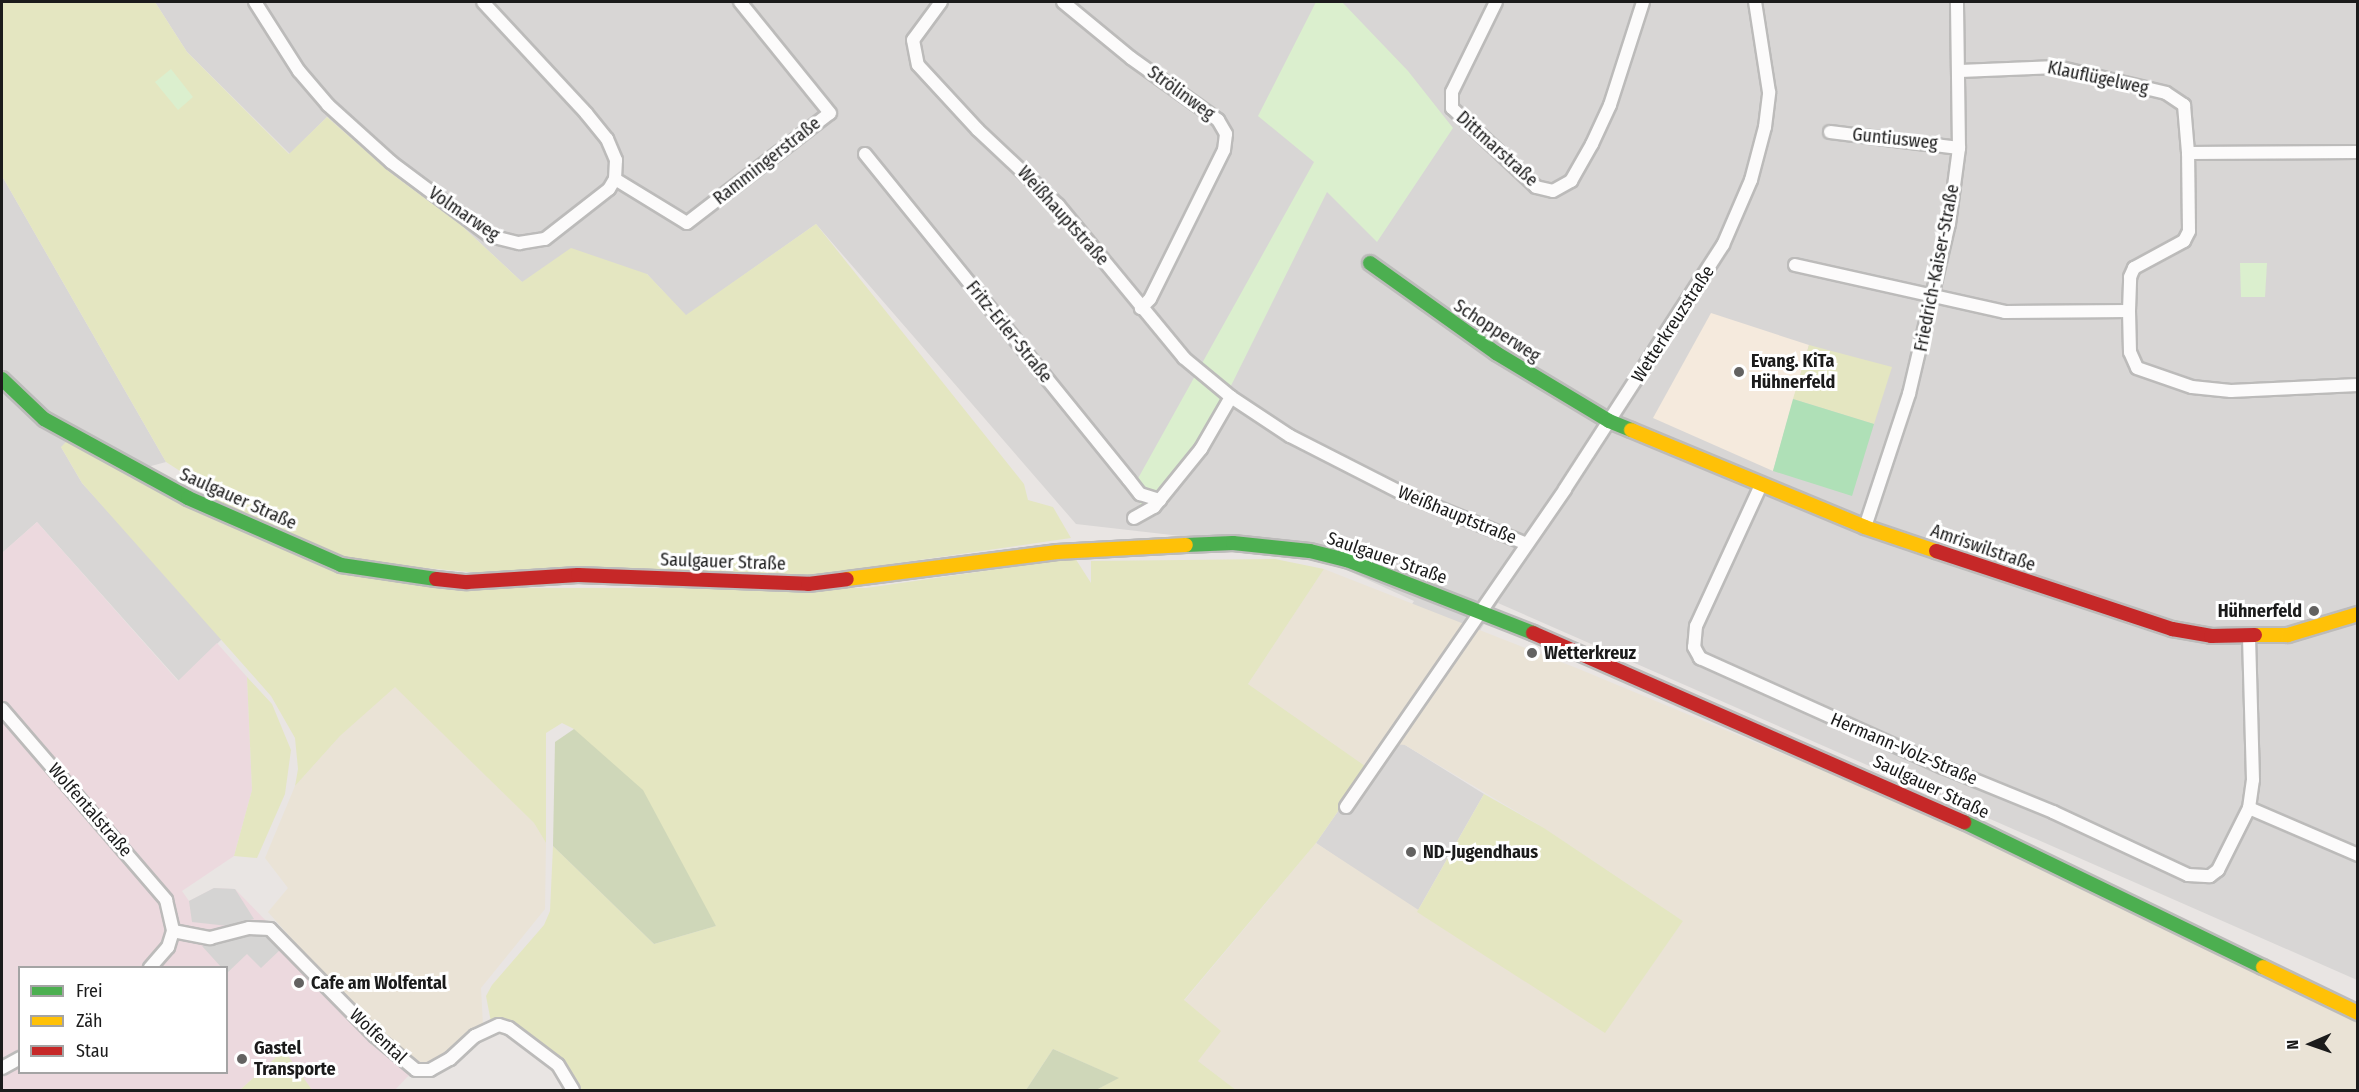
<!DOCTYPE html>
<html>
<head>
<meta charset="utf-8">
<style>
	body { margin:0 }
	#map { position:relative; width:2359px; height:1092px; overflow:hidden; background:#e9e5e3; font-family:"Fira Sans Condensed",sans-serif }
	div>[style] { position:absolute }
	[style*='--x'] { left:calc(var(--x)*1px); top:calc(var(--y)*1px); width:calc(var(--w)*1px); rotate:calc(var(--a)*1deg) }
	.residential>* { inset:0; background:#d8d6d5 }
	.commercial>* { inset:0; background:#ecd9de }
	.education>* { inset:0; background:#f5eadd }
	.farmland>* { inset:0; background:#eae3d6 }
	.grass>* { inset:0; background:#e4e6c1 }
	.forest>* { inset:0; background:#cfd7b9 }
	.park>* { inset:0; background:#dbefce }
	.pitch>* { inset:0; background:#afe0b7 }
	.parking>* { inset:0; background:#d5d4d3 }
	.roads { filter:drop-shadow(2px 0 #bcbbba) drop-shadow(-2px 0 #bcbbba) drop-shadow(0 2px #bcbbba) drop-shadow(0 -2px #bcbbba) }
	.street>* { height:12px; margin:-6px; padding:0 6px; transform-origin:6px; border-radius:6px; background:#fcfbfb }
	.fast>* { height:14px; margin:-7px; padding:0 7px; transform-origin:7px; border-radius:7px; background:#4caf50 }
	.slow>* { height:14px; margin:-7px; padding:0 7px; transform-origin:7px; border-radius:7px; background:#ffc107 }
	.jam>* { height:14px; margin:-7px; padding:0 7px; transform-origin:7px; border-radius:7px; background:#c62828 }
	.dots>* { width:16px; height:16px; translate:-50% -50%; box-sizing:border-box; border:3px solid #fff; border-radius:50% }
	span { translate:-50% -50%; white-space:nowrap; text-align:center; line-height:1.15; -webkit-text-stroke:6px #fff; paint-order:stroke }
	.street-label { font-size:18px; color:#1b1b1b }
	.poi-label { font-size:18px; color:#1b1b1b; font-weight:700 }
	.left { translate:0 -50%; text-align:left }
	.right { translate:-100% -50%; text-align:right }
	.frame { position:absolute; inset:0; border:3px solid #1b1b1b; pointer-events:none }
	.legend { position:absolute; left:18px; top:966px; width:210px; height:108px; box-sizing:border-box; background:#fff; border:2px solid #a4a4a4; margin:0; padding:8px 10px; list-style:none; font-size:18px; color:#1b1b1b }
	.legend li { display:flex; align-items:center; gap:12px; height:30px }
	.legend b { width:30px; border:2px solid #a4a4a4 }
	.north { position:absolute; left:2281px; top:1014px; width:60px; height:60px; -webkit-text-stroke:4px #fff; paint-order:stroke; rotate:268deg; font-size:16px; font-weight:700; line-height:24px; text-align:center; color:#1b1b1b }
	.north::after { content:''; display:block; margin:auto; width:21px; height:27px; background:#1b1b1b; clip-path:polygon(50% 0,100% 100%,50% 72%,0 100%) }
</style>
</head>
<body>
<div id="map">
	<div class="residential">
		<i style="clip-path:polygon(155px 2px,2357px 2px,2357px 980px,1498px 603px,1405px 745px,1484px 794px,1417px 912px,1316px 843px,1368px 768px,1336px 725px,1414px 601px,1303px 550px,1076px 524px,816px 224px,686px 316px,647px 274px,522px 282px,462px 226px,392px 174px,327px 117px,290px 154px,187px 52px)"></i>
		<i style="clip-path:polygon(2px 176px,166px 462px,125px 473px,61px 447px,82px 483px,223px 638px,179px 681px,37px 522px,2px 553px)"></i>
	</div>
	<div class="commercial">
		<i style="clip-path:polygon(evenodd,37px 522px,178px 681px,217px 643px,247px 677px,252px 790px,234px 856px,182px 891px,189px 901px,214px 888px,235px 889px,413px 1071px,395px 1090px,312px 1090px,283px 1051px,240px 1090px,2px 1090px,2px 553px,37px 522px,20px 968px,226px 968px,226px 1072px,20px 1072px,20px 968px)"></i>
	</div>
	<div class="education">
		<i style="clip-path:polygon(1711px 313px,1809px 345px,1773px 471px,1653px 418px)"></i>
	</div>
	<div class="farmland">
		<i style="clip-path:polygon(1324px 569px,1579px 669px,1795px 759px,1801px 748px,2357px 1013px,2357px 1090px,1236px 1090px,1198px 1061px,1184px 1001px,1316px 843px,1605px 1032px,1683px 921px,1544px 828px,1405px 745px,1384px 743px,1368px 768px,1248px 684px)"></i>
		<i style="clip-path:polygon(395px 686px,534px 823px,546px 843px,545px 909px,481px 988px,483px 1025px,448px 1056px,429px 1066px,416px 1066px,353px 1008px,268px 912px,288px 888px,265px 858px,295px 786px,340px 736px)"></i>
	</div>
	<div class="grass">
		<i style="clip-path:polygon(2px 2px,155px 2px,187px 52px,289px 154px,327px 117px,392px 174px,462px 226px,522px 282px,571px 248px,647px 274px,686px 315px,816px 224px,1024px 484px,1028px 500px,1053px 507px,1071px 538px,787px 579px,697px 573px,468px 572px,343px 560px,341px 571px,468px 588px,866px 588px,1075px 558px,1091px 583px,1091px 561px,1275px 559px,1324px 569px,1248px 684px,1368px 768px,1316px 843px,1184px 1000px,1221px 1031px,1198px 1061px,1236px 1090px,1096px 1090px,1118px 1078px,1053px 1049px,1026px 1090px,576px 1090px,509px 1024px,491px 1022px,486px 996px,492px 985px,544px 925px,550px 911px,553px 846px,654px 944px,716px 926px,574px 729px,562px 723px,546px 733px,546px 843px,534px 823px,395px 687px,340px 736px,295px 786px,298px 769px,295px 738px,271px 696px,82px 483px,61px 447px,67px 441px,224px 513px,191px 478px,166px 462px,2px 176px)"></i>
		<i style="clip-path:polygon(1809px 345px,1892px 367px,1874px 424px,1793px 399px)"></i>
		<i style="clip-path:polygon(247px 677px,272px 704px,291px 750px,285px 794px,257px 858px,234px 856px,252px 790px)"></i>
		<i style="clip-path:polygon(1484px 794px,1544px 828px,1683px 921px,1605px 1033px,1417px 912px)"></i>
		<i style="clip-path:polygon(284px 1050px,312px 1090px,240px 1090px)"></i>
	</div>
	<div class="forest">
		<i style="clip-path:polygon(574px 729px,643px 790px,716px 926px,654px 944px,553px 846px,555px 742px)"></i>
		<i style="clip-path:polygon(1053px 1049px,1119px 1078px,1096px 1090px,1026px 1090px)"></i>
	</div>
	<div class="park">
		<i style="clip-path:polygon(1316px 2px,1342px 2px,1408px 71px,1453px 128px,1377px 242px,1327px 192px,1214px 420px,1142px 513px,1136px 482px,1314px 162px,1258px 116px)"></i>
		<i style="clip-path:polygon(171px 69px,193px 97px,178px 110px,155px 82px)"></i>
		<i style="clip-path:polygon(2240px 263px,2267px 263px,2265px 297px,2241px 297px)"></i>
	</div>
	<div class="pitch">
		<i style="clip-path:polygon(1793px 399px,1874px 424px,1852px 496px,1773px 471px)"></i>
	</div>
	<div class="parking">
		<i style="clip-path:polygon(214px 888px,235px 889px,254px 919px,228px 926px,192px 922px,189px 901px)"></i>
		<i style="clip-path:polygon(248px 932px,266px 932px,281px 949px,261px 968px,247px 954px,227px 973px,226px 968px,221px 967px,202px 946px)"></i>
	</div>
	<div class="roads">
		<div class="street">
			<i style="--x:255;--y:2;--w:82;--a:57.5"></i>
			<i style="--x:299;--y:71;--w:45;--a:49.5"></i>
			<i style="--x:328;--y:105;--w:85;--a:42.1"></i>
			<i style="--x:391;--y:162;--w:124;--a:36.8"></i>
			<i style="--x:490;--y:236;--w:30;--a:14"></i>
			<i style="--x:519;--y:243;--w:26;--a:-9"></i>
			<i style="--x:545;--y:239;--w:81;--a:-38"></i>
			<i style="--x:609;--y:189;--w:12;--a:-59"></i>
			<i style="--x:615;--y:179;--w:19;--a:-87"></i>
			<i style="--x:616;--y:160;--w:23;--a:-113"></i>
			<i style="--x:607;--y:139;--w:33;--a:-129"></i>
			<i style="--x:586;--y:113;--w:151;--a:-132.9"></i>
			<i style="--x:941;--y:2;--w:47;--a:126.4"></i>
			<i style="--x:913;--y:40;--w:25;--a:79"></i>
			<i style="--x:918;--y:65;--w:88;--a:47.3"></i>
			<i style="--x:978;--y:130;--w:110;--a:43.2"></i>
			<i style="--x:1058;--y:205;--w:198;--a:50.5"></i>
			<i style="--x:1184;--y:358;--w:61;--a:39.7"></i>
			<i style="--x:1231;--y:397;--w:71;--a:33.5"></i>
			<i style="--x:1290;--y:436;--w:123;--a:27"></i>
			<i style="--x:1400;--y:492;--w:137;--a:22.3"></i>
			<i style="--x:1063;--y:2;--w:88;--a:39.5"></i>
			<i style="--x:1131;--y:58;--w:107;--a:35.5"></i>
			<i style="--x:1218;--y:120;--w:16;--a:60"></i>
			<i style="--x:1226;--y:134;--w:16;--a:97"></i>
			<i style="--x:1224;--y:150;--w:166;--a:116.4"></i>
			<i style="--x:1150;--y:299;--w:13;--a:135"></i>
			<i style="--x:1496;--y:2;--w:100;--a:116.1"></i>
			<i style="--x:1452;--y:92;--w:16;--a:90"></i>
			<i style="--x:1452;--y:108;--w:115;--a:43.2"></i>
			<i style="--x:1536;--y:187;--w:17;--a:13"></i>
			<i style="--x:1553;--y:191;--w:21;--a:-29"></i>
			<i style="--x:1571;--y:181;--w:43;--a:-60.4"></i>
			<i style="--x:1592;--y:144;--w:43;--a:-65.2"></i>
			<i style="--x:1610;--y:105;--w:108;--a:-72.2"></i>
			<i style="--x:1960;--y:71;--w:97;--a:-2.4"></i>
			<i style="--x:2057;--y:67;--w:112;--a:13.4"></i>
			<i style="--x:2166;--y:93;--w:22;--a:34"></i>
			<i style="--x:2184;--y:105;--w:48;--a:85.2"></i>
			<i style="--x:2188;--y:153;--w:170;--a:-0.3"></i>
			<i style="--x:1830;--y:132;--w:130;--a:7.1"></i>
			<i style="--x:865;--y:154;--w:419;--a:51"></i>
			<i style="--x:1129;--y:480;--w:18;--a:52"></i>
			<i style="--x:1140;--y:494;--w:21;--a:17"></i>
			<i style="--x:615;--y:179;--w:84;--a:31.4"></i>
			<i style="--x:687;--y:223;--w:180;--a:-37.6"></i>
			<i style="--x:830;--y:113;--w:143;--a:-129"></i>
			<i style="--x:1795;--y:265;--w:215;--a:12.6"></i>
			<i style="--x:2005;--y:312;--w:124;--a:-0.5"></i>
			<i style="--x:2129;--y:311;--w:41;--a:88.6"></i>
			<i style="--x:2130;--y:352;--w:17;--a:66"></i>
			<i style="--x:2137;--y:368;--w:58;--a:19.1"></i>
			<i style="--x:2192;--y:387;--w:39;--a:6"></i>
			<i style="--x:2231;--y:391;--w:127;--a:-2.7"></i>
			<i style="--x:2129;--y:311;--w:34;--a:-88"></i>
			<i style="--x:2130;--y:277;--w:10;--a:-66"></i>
			<i style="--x:2134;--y:268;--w:57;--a:-28.4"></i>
			<i style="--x:2184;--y:241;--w:11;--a:-63"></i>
			<i style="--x:2189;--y:231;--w:78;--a:-90.7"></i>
			<i style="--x:1761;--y:485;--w:155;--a:114.7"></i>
			<i style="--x:1696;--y:626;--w:21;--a:95"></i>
			<i style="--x:1694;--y:647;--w:13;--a:61"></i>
			<i style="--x:1700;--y:658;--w:266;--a:24.2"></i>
			<i style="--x:1943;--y:767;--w:119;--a:22.2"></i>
			<i style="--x:2053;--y:812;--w:149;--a:25"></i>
			<i style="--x:2188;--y:875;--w:22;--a:3"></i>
			<i style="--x:2210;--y:876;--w:10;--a:-37"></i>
			<i style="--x:2218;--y:870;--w:69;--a:-63.4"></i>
			<i style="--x:2249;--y:808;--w:119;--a:23.3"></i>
			<i style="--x:1134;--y:518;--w:23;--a:-29"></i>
			<i style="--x:1154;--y:507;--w:75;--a:-51"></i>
			<i style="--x:1201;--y:449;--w:60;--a:-60"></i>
			<i style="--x:1865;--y:527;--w:140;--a:-71.7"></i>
			<i style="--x:1909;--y:394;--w:175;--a:-76.8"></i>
			<i style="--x:1949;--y:224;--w:77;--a:-82.5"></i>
			<i style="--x:1959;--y:148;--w:146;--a:-90.8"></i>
			<i style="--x:2;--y:709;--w:252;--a:49.3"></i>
			<i style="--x:166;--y:900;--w:32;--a:77"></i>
			<i style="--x:173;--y:931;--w:17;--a:107"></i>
			<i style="--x:168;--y:947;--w:28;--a:131"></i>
			<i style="--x:1346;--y:807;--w:386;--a:-55.4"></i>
			<i style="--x:1565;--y:489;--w:291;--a:-57.1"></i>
			<i style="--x:1723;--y:245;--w:71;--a:-66.7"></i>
			<i style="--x:1751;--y:180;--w:55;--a:-75.2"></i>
			<i style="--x:1765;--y:127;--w:35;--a:-83"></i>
			<i style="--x:1769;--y:92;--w:91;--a:-98.8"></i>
			<i style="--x:2249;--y:808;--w:28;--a:-82"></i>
			<i style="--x:2253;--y:780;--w:143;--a:-91.6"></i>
			<i style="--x:173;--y:931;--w:38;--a:11"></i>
			<i style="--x:210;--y:938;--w:40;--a:-14.4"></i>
			<i style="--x:249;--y:928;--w:21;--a:3"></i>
			<i style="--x:270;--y:929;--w:150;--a:45.5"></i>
			<i style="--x:375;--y:1036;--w:53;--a:39.7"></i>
			<i style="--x:416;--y:1070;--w:14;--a:0"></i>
			<i style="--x:430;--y:1070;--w:23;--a:-29"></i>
			<i style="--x:450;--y:1059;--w:34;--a:-43"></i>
			<i style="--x:475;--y:1036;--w:26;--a:-25"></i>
			<i style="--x:499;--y:1025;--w:10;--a:17"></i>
			<i style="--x:509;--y:1028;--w:61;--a:37.1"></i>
			<i style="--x:558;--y:1065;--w:29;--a:59"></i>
			<i style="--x:2;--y:1068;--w:21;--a:-29"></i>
		</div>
		<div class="fast">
			<i style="--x:1370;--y:263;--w:155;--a:35.5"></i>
			<i style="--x:1496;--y:353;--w:132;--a:31"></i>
			<i style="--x:1609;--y:421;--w:24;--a:22"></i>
			<i style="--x:2;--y:379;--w:58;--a:43.6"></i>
			<i style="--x:44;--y:419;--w:164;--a:28.7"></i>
			<i style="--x:188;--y:498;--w:167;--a:23.6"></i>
			<i style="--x:341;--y:565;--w:96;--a:8.4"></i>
			<i style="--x:1186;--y:545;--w:47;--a:-2.4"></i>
			<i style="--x:1233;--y:543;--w:77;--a:5.9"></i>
			<i style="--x:1310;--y:551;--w:38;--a:14"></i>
			<i style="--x:1347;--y:560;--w:200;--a:21.4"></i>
			<i style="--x:1964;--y:822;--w:332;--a:25.9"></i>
		</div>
		<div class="slow">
			<i style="--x:1631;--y:430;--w:253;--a:22.5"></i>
			<i style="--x:1865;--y:527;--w:75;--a:18.7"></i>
			<i style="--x:847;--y:579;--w:212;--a:-7.3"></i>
			<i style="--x:1057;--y:552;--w:129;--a:-3.1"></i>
			<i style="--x:2255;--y:635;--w:33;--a:0"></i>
			<i style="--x:2288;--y:635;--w:73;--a:-16.7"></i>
			<i style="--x:2263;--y:967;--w:106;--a:25.8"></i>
		</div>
		<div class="jam">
			<i style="--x:1936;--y:551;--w:249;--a:18.3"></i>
			<i style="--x:2172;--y:629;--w:40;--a:10"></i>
			<i style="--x:2211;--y:636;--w:44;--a:-1.3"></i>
			<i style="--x:436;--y:579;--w:31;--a:6"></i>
			<i style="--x:467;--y:582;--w:111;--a:-3.6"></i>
			<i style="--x:578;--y:575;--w:230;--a:2.2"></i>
			<i style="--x:808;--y:584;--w:39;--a:-7"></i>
			<i style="--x:1533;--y:633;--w:471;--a:23.7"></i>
		</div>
	</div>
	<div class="dots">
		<i style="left:1739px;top:372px;background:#636261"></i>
		<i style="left:2314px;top:611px;background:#636261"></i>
		<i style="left:1532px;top:653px;background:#636261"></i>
		<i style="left:1411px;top:852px;background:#636261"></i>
		<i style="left:299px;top:983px;background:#636261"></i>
		<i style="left:242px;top:1059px;background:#636261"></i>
	</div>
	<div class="street-label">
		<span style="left:2098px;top:78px;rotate:12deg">Klauflügelweg</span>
		<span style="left:1181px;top:93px;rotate:36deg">Strölinweg</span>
		<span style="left:1895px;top:139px;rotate:6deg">Guntiusweg</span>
		<span style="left:1497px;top:149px;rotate:42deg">Dittmarstraße</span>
		<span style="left:767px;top:161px;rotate:-38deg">Rammingerstraße</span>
		<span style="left:464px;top:214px;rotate:34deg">Volmarweg</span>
		<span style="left:1063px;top:216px;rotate:48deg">Weißhauptstraße</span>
		<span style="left:1937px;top:268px;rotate:-79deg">Friedrich-Kaiser-Straße</span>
		<span style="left:1673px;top:324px;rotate:-57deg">Wetterkreuzstraße</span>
		<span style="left:1497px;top:331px;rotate:33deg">Schopperweg</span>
		<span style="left:1009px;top:332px;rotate:51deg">Fritz-Erler-Straße</span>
		<span style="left:238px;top:499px;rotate:24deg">Saulgauer Straße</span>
		<span style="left:1457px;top:515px;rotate:22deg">Weißhauptstraße</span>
		<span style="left:1983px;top:548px;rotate:19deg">Amriswilstraße</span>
		<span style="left:1387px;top:558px;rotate:19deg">Saulgauer Straße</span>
		<span style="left:723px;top:562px;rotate:2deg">Saulgauer Straße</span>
		<span style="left:1904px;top:749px;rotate:23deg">Hermann-Volz-Straße</span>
		<span style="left:1931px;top:787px;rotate:25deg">Saulgauer Straße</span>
		<span style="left:90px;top:810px;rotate:49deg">Wolfentalstraße</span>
		<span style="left:378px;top:1036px;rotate:43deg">Wolfental</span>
	</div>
	<div class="poi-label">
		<span class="left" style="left:1751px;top:372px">Evang. KiTa<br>Hühnerfeld</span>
		<span class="right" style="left:2302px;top:611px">Hühnerfeld</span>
		<span class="left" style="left:1544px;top:653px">Wetterkreuz</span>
		<span class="left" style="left:1423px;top:852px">ND-Jugendhaus</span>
		<span class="left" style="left:311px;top:983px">Cafe am Wolfental</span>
		<span class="left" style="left:254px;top:1059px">Gastel<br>Transporte</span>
	</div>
	<div class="frame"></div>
	<ul class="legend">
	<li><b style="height:8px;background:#4caf50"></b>Frei</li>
	<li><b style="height:8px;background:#ffc107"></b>Zäh</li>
	<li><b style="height:8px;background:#c62828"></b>Stau</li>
	</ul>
	<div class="north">N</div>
</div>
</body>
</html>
